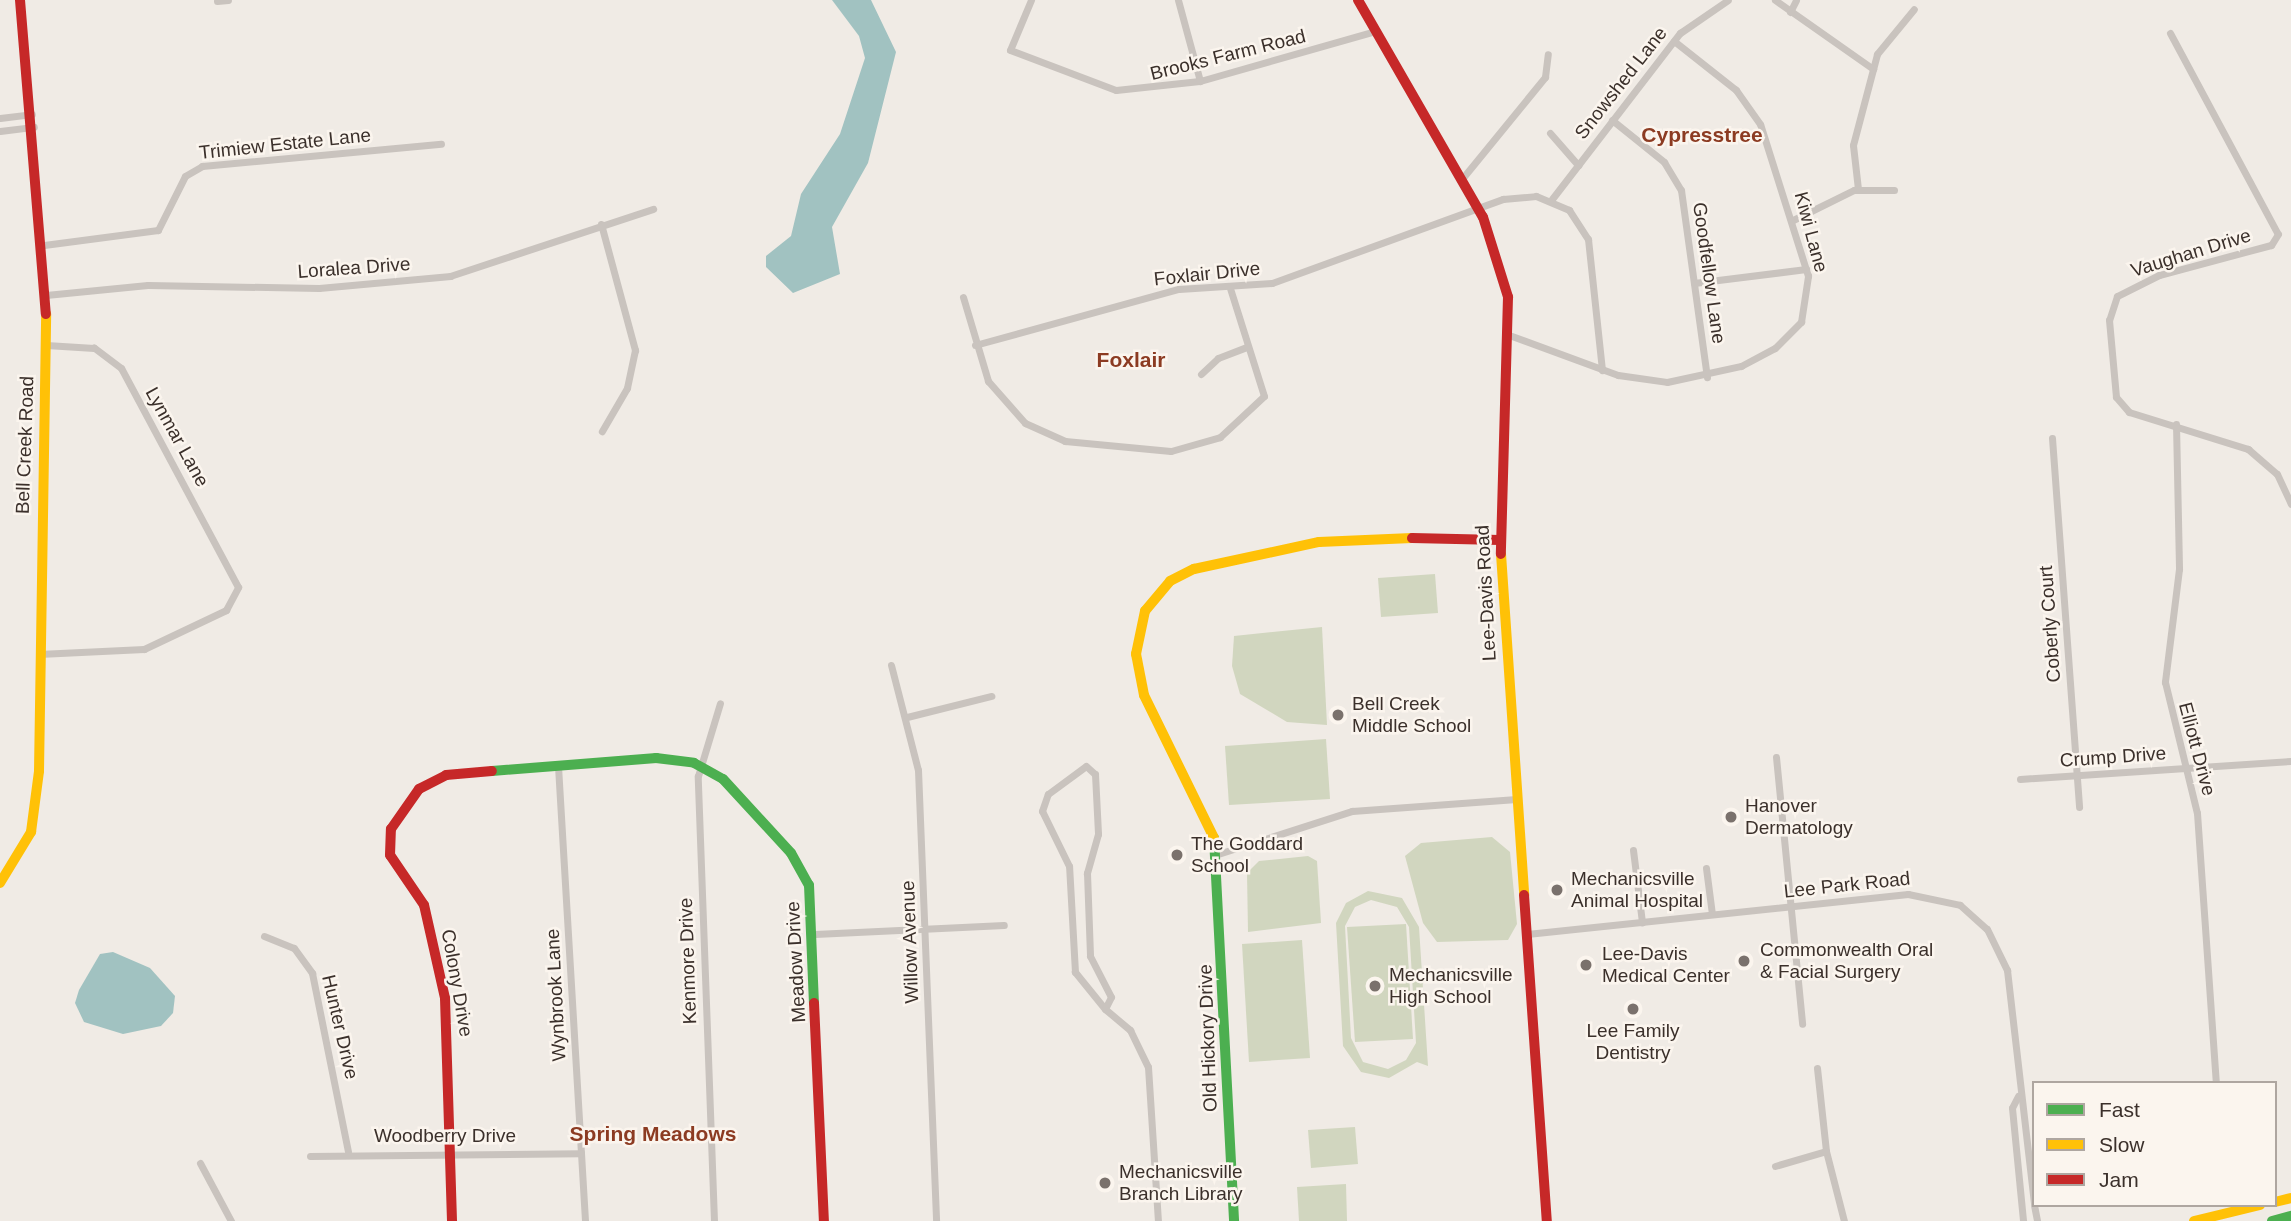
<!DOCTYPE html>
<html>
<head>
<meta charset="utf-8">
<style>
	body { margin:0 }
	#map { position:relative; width:2291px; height:1221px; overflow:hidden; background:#f0ebe5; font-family:Helvetica,sans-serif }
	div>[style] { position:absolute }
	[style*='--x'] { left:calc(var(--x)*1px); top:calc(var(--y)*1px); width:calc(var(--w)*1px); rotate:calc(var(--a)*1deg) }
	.green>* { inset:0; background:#d1d6bf }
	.water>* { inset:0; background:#a1c2c1 }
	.street>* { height:7px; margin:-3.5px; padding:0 3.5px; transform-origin:3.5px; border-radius:3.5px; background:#c9c3be }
	.fast>* { height:10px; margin:-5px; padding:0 5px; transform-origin:5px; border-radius:5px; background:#4caf50 }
	.slow>* { height:10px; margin:-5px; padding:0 5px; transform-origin:5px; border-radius:5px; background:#ffc107 }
	.jam>* { height:10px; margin:-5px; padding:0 5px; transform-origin:5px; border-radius:5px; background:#c62828 }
	.dots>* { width:19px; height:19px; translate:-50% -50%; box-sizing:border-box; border:4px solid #fbf5ee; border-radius:50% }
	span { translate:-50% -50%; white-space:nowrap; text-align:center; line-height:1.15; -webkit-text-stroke:5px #fbf5ee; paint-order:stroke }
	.street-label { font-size:19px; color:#3b302b }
	.poi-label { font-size:19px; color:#3b302b }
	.left { translate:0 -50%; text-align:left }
	.neighbourhood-label { font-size:21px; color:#8c3b22; font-weight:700 }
	.legend { position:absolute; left:2032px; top:1081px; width:245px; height:126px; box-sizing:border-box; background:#fbf5ee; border:2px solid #aea6a0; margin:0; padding:9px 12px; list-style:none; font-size:21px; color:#3b302b }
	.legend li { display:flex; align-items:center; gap:14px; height:35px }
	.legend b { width:35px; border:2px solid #aea6a0 }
</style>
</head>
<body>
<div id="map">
	<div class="green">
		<i style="clip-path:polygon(1435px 574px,1438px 613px,1381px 617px,1378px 578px)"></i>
		<i style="clip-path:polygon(1322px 627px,1327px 725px,1287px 722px,1240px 694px,1232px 666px,1234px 636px)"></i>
		<i style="clip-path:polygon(1326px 739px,1330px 799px,1229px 805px,1225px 746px)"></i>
		<i style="clip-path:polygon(1492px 837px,1510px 852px,1517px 924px,1508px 940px,1437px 942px,1423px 923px,1405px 856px,1421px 843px)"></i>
		<i style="clip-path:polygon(1308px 856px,1317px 861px,1321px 923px,1248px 932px,1247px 873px,1259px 861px)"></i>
		<i style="clip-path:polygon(evenodd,1368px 891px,1402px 898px,1419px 927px,1428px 1066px,1417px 1062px,1389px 1078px,1361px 1072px,1343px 1046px,1336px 923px,1346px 903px,1368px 891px,1371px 900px,1397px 907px,1409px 927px,1416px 1043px,1406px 1060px,1388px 1069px,1363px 1062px,1351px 1038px,1345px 926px,1355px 907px,1371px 900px)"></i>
		<i style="clip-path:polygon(1406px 924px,1413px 1039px,1355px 1042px,1347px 927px)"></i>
		<i style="clip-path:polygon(1302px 940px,1310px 1058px,1249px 1062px,1242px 944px)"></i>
		<i style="clip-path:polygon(1355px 1127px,1358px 1164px,1311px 1168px,1308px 1130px)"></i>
		<i style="clip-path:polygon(1346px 1184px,1347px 1221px,1299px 1221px,1297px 1187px)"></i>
	</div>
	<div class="water">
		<i style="clip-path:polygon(832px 0,871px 0,896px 52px,868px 163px,832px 227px,840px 274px,793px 293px,766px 267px,766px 256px,791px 236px,801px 194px,840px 134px,865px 58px,859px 36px)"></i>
		<i style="clip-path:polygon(113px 952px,150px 968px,175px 996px,173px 1013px,161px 1026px,123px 1034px,84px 1022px,75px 1003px,79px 990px,100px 954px)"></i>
	</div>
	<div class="street">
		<i style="--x:1031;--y:0;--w:54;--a:112.8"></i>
		<i style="--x:1010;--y:50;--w:113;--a:20.7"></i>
		<i style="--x:1116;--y:90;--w:84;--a:-6.1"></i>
		<i style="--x:1200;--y:81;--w:182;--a:-15.9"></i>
		<i style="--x:1178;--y:0;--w:84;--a:74.8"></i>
		<i style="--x:1775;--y:0;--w:120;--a:35.1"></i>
		<i style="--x:217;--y:1;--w:11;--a:-5"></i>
		<i style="--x:1790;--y:12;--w:13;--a:-63"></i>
		<i style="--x:2170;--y:33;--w:228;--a:61.8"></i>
		<i style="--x:2278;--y:234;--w:13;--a:122"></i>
		<i style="--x:2271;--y:245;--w:116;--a:165"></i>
		<i style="--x:2159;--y:275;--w:47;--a:153.4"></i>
		<i style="--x:2117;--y:296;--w:25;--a:108"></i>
		<i style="--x:2109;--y:320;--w:77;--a:84.8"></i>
		<i style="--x:2116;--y:397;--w:20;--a:49"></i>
		<i style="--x:2129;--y:412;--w:125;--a:17.3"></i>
		<i style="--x:2248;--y:449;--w:38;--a:41"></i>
		<i style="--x:2277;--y:474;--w:33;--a:65"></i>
		<i style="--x:0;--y:118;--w:32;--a:-7"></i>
		<i style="--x:1612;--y:120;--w:67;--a:38.9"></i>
		<i style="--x:1664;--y:162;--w:33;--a:59"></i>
		<i style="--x:1681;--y:190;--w:189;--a:82.1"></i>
		<i style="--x:0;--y:131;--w:34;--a:-7"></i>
		<i style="--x:1550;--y:133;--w:43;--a:48.8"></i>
		<i style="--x:1461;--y:180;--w:133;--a:-50.8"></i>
		<i style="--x:1545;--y:77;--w:23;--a:-83"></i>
		<i style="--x:1858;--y:189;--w:44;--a:-96.5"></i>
		<i style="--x:1853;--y:145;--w:94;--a:-75.2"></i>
		<i style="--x:1877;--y:54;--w:58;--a:-50.6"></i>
		<i style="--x:1552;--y:199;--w:210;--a:-52.4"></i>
		<i style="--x:1680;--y:33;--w:58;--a:-34.5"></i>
		<i style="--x:1793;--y:220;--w:68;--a:-26.2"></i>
		<i style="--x:1854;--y:190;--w:40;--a:0"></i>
		<i style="--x:601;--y:224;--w:131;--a:74.9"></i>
		<i style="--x:635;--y:350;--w:39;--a:102"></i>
		<i style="--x:627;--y:388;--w:50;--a:120.2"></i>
		<i style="--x:44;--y:245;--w:115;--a:-7.5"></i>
		<i style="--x:158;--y:230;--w:60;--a:-63.4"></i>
		<i style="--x:185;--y:176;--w:20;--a:-30"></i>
		<i style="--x:202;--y:166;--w:240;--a:-5.3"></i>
		<i style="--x:1694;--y:283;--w:113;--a:-7.1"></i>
		<i style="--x:46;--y:295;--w:102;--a:-5.6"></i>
		<i style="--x:148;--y:285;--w:171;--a:1"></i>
		<i style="--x:319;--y:288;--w:132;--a:-5.2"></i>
		<i style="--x:450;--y:276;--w:214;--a:-18.3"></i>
		<i style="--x:963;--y:297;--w:88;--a:73.4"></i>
		<i style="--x:988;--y:381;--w:56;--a:48.6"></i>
		<i style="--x:1025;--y:423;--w:44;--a:24.2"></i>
		<i style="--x:1065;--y:441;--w:106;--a:5.4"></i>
		<i style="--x:1171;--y:451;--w:51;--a:-15.9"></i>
		<i style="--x:1220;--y:437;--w:60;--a:-43"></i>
		<i style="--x:1264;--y:396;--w:113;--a:-107.5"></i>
		<i style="--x:1509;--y:335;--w:116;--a:20.2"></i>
		<i style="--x:1618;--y:375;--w:49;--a:8.1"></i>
		<i style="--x:1667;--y:382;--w:76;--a:-12.2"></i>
		<i style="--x:1741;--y:366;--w:38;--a:-28"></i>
		<i style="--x:1775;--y:348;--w:37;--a:-45"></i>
		<i style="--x:1801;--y:322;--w:47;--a:-81.3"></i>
		<i style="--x:1808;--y:276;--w:159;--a:-107.5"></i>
		<i style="--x:1760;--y:124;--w:42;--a:-125.2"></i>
		<i style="--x:1736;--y:90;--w:79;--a:-141.7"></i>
		<i style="--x:975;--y:345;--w:212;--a:-15.4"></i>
		<i style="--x:1179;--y:289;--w:93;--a:-3.7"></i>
		<i style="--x:1272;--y:283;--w:246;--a:-20"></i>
		<i style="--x:1503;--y:199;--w:33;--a:-5"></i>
		<i style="--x:1536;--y:196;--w:36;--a:23"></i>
		<i style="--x:1569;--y:210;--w:35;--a:57"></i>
		<i style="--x:1588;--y:239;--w:132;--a:83.9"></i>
		<i style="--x:1201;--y:374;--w:23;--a:-43"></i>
		<i style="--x:1218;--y:358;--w:31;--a:-21"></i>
		<i style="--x:2176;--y:424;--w:145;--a:88.8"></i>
		<i style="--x:2179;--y:569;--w:114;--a:97.1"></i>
		<i style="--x:2165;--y:682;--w:135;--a:76.3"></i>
		<i style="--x:2197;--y:813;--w:271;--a:86"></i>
		<i style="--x:2052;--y:438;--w:370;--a:85.8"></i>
		<i style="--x:39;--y:654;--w:105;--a:-2.7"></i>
		<i style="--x:144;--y:649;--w:91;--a:-25.4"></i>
		<i style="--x:226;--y:610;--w:26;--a:-62"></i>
		<i style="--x:238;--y:587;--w:248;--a:-118.1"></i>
		<i style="--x:121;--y:368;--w:34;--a:-143"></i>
		<i style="--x:94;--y:348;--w:48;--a:-176.4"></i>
		<i style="--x:891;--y:665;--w:108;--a:75.6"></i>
		<i style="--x:918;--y:770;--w:451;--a:87.7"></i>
		<i style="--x:907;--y:717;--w:87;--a:-14"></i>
		<i style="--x:1776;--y:757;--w:268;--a:84.4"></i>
		<i style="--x:558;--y:766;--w:456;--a:86.6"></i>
		<i style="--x:1086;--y:766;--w:12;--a:42"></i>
		<i style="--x:1095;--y:774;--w:60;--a:87.1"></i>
		<i style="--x:1098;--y:834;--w:41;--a:105.8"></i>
		<i style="--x:1087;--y:873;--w:83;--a:87.9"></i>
		<i style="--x:1090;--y:956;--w:46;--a:62.9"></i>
		<i style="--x:1111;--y:997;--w:13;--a:117"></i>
		<i style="--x:1105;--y:1009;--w:48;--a:-129"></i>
		<i style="--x:1075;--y:972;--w:106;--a:-93.2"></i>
		<i style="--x:1069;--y:866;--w:61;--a:-116.1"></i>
		<i style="--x:1042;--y:811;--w:18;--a:-71"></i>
		<i style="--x:1048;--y:794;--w:47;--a:-36.4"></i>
		<i style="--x:2020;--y:779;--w:272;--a:-3.8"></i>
		<i style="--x:1633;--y:850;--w:73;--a:82.9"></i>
		<i style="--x:1218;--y:854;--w:141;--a:-17.8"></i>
		<i style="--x:1352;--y:811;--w:165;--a:-4.2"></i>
		<i style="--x:1706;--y:868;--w:46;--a:82.6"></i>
		<i style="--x:815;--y:934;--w:189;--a:-2.7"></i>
		<i style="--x:1527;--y:934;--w:383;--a:-6"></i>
		<i style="--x:1908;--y:894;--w:53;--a:11.9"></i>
		<i style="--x:1960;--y:905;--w:36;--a:42"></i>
		<i style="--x:1987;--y:929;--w:46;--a:64"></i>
		<i style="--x:2007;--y:970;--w:236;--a:83.4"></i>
		<i style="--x:264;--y:936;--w:32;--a:22"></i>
		<i style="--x:294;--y:948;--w:31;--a:54"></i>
		<i style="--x:312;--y:973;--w:182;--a:78.6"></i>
		<i style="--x:1105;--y:1009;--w:33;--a:40"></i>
		<i style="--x:1130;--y:1030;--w:41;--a:64.1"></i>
		<i style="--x:1148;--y:1067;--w:154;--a:86.3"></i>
		<i style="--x:1817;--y:1068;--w:83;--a:83.8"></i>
		<i style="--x:1826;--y:1151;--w:72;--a:75.6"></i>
		<i style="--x:2018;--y:1096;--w:13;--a:117"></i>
		<i style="--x:2012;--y:1108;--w:114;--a:84.4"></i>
		<i style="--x:310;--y:1156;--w:271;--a:-0.6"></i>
		<i style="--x:200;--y:1163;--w:66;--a:61.9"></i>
		<i style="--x:1775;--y:1166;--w:53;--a:-16.4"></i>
		<i style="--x:2034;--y:1205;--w:16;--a:79"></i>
		<i style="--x:714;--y:1221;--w:445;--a:-92.1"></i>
		<i style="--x:698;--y:776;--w:76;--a:-73.2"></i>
	</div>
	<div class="fast">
		<i style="--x:492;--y:771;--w:165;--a:-4.5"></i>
		<i style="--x:656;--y:758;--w:38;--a:7"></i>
		<i style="--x:694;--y:763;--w:33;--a:29"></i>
		<i style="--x:723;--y:779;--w:100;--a:47.4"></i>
		<i style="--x:791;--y:853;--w:37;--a:61"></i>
		<i style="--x:809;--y:885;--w:118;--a:87.6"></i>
		<i style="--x:1214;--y:838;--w:384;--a:87"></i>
		<i style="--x:2272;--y:1221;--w:20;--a:-15"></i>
	</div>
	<div class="slow">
		<i style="--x:1501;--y:554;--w:342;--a:86.1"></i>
		<i style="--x:1214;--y:838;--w:159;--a:-116.1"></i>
		<i style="--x:1144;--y:695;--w:42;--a:-101"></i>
		<i style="--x:1136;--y:654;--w:44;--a:-78.2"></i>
		<i style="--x:1145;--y:611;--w:39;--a:-50"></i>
		<i style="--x:1170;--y:581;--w:27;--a:-27"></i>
		<i style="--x:1194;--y:569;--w:128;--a:-12.2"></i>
		<i style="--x:1319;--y:542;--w:93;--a:-2.5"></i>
		<i style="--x:0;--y:883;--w:60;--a:-58.7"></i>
		<i style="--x:31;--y:832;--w:62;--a:-82.5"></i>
		<i style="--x:39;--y:771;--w:457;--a:-89.1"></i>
		<i style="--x:2275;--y:1202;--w:16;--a:-14"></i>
		<i style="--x:2194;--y:1221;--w:68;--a:-13.6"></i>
	</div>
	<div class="jam">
		<i style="--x:20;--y:0;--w:315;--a:85.3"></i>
		<i style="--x:1358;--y:0;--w:250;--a:60.1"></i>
		<i style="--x:1483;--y:217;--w:84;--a:72.6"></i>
		<i style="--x:1508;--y:297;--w:257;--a:91.6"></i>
		<i style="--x:1412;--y:538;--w:88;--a:1.3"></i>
		<i style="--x:1524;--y:895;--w:327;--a:86"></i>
		<i style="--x:814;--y:1003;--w:218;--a:87.4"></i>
		<i style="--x:452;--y:1221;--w:223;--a:-91.8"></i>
		<i style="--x:445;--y:998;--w:95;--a:-102.7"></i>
		<i style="--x:424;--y:905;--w:60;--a:-124.2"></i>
		<i style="--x:390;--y:855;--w:26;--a:-88"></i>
		<i style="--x:391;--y:829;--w:49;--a:-55"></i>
		<i style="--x:419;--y:789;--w:30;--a:-27"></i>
		<i style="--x:446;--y:775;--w:46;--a:-5"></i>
	</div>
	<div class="dots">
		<i style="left:1338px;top:715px;background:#7a716c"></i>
		<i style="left:1731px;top:817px;background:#7a716c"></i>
		<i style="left:1177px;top:855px;background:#7a716c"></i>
		<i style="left:1557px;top:890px;background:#7a716c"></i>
		<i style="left:1744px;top:961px;background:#7a716c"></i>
		<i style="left:1586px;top:965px;background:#7a716c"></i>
		<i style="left:1375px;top:986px;background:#7a716c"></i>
		<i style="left:1633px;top:1009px;background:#7a716c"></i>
		<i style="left:1105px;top:1183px;background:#7a716c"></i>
	</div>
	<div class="street-label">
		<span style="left:1228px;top:55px;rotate:-14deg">Brooks Farm Road</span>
		<span style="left:1621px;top:83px;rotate:-52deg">Snowshed Lane</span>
		<span style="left:285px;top:144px;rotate:-6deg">Trimiew Estate Lane</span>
		<span style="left:1811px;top:232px;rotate:75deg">Kiwi Lane</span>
		<span style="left:2191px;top:253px;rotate:-17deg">Vaughan Drive</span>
		<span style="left:354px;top:268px;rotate:-4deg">Loralea Drive</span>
		<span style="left:1709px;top:273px;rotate:82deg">Goodfellow Lane</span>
		<span style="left:1207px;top:274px;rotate:-6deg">Foxlair Drive</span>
		<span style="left:177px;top:437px;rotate:61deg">Lynmar Lane</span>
		<span style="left:25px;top:445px;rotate:-88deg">Bell Creek Road</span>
		<span style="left:1486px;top:593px;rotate:-93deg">Lee-Davis Road</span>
		<span style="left:2050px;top:624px;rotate:-94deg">Coberly Court</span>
		<span style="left:2197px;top:749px;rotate:75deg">Elliott Drive</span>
		<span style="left:2113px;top:757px;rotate:-4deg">Crump Drive</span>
		<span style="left:1847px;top:885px;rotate:-6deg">Lee Park Road</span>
		<span style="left:910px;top:942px;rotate:-92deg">Willow Avenue</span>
		<span style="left:688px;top:961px;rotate:-92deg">Kenmore Drive</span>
		<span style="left:796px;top:962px;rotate:-93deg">Meadow Drive</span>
		<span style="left:457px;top:983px;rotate:80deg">Colony Drive</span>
		<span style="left:556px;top:995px;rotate:-93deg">Wynbrook Lane</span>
		<span style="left:340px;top:1027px;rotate:77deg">Hunter Drive</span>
		<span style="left:1208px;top:1038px;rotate:-92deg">Old Hickory Drive</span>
		<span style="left:445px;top:1136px">Woodberry Drive</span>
	</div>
	<div class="poi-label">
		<span class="left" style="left:1352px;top:715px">Bell Creek<br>Middle School</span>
		<span class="left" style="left:1745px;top:817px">Hanover<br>Dermatology</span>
		<span class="left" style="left:1191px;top:855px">The Goddard<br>School</span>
		<span class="left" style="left:1571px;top:890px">Mechanicsville<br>Animal Hospital</span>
		<span class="left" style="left:1760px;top:961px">Commonwealth Oral<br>&amp; Facial Surgery</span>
		<span class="left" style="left:1602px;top:965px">Lee-Davis<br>Medical Center</span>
		<span class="left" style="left:1389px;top:986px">Mechanicsville<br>High School</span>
		<span style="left:1633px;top:1042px">Lee Family<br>Dentistry</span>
		<span class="left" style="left:1119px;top:1183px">Mechanicsville<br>Branch Library</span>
	</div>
	<div class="neighbourhood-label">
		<span style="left:1702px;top:135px">Cypresstree</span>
		<span style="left:1131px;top:360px">Foxlair</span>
		<span style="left:653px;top:1134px">Spring Meadows</span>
	</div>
	<ul class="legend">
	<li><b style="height:9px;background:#4caf50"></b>Fast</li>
	<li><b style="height:9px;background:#ffc107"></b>Slow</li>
	<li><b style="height:9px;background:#c62828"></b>Jam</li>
	</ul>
</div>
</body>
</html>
